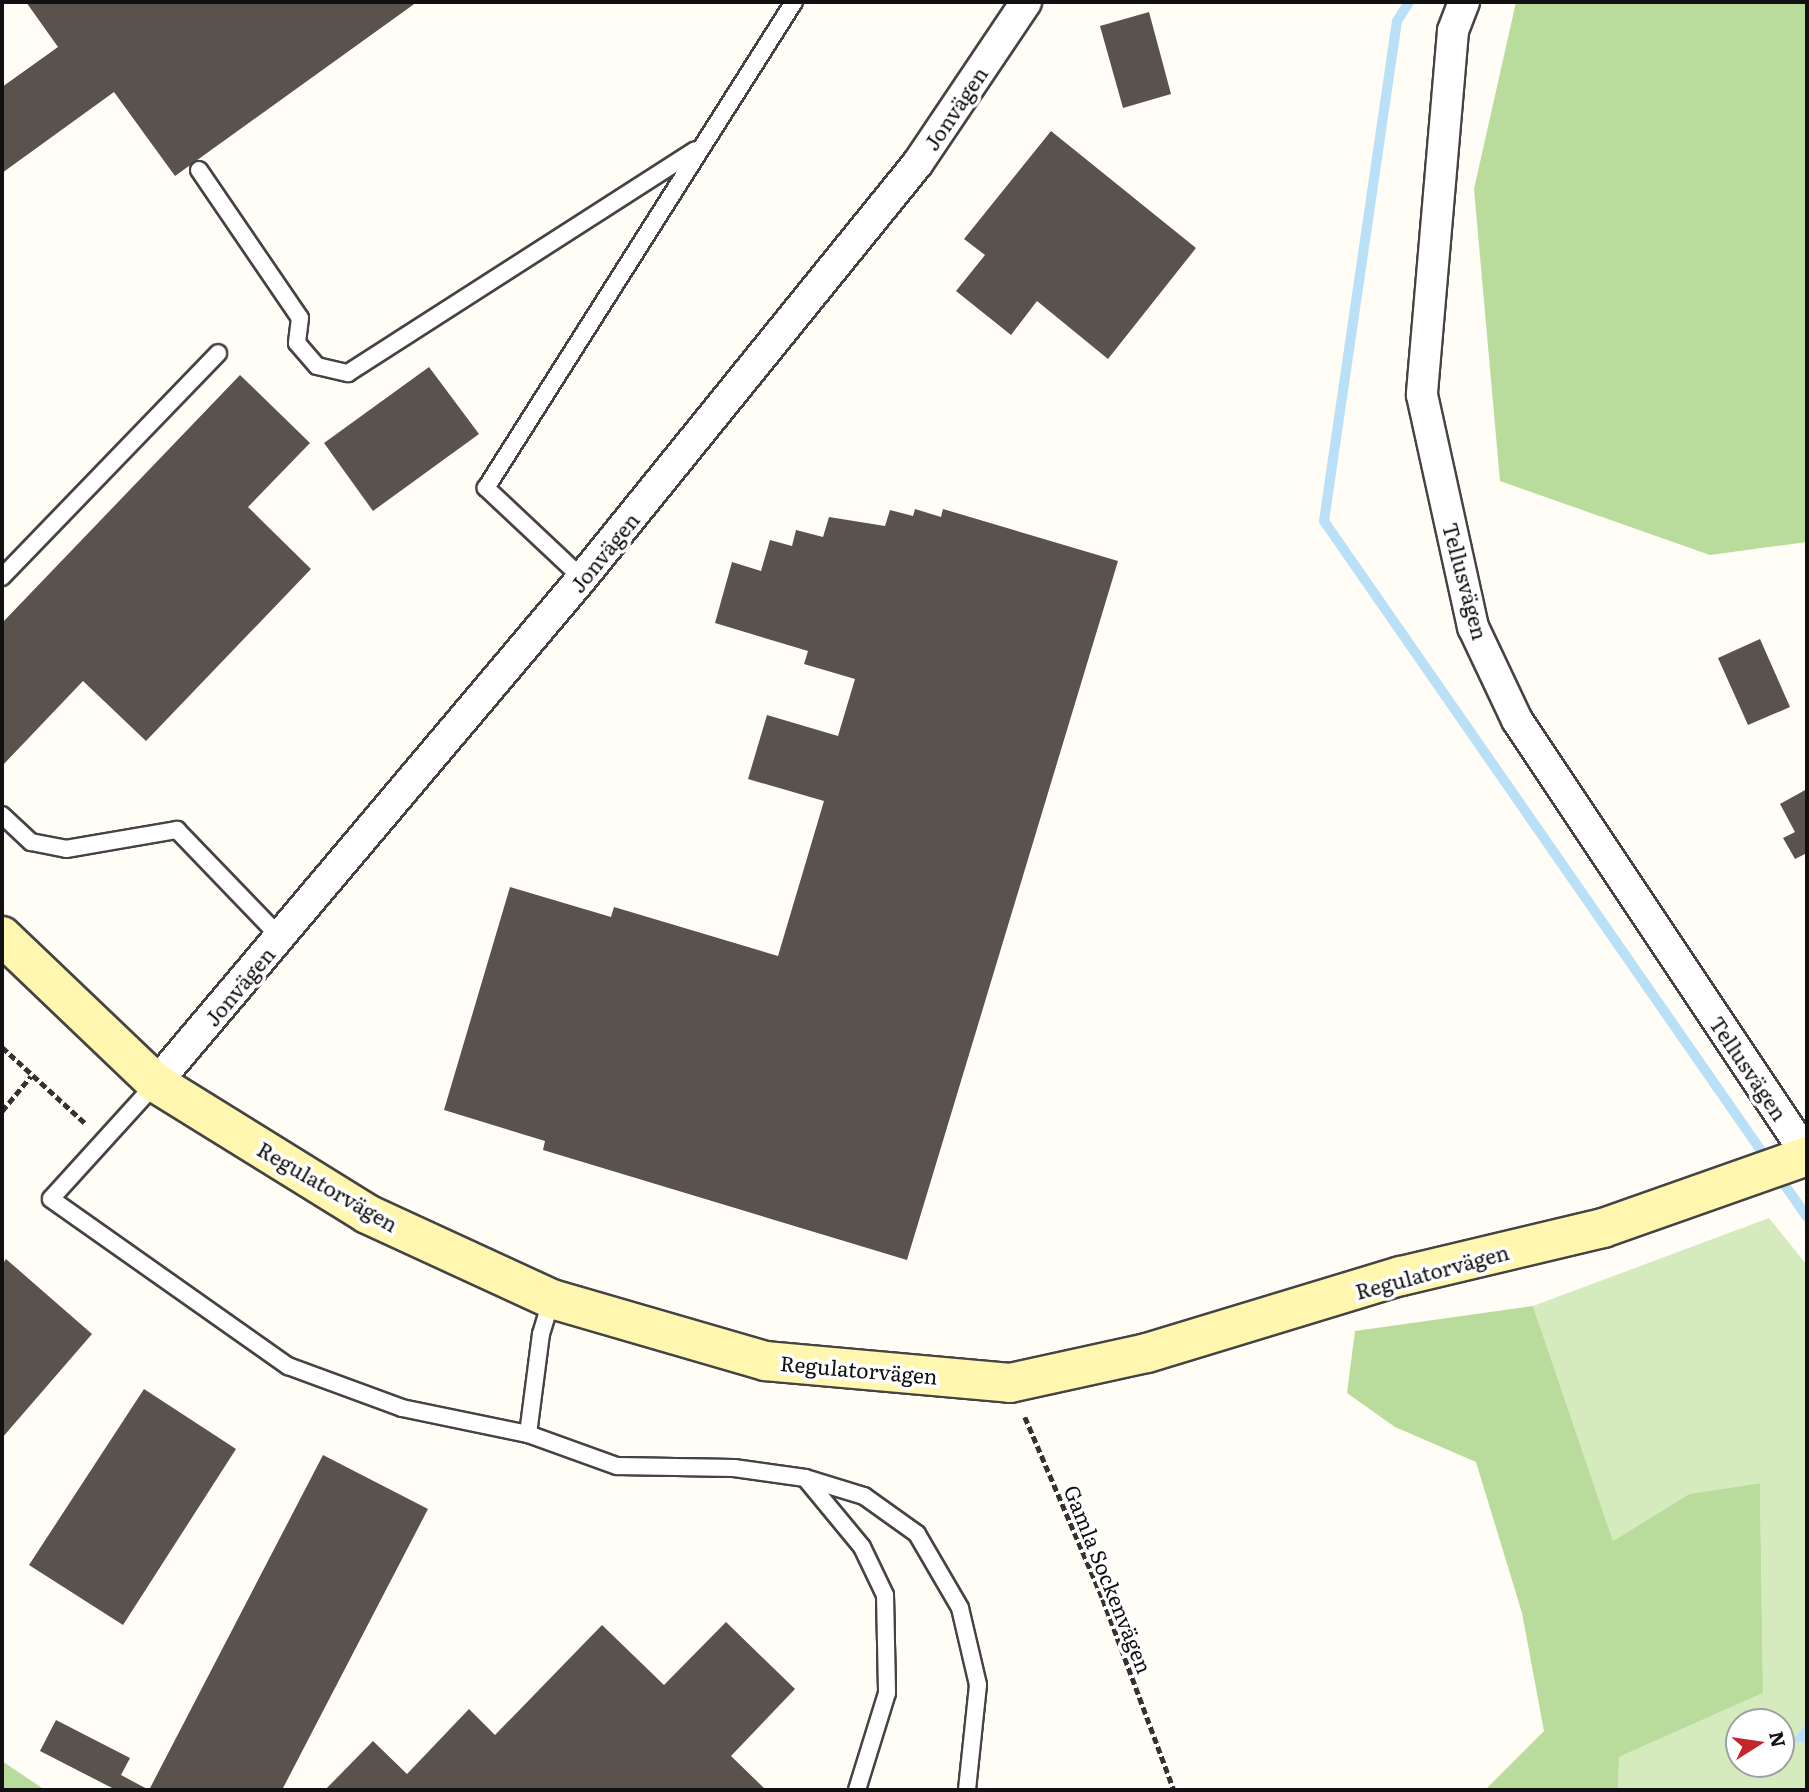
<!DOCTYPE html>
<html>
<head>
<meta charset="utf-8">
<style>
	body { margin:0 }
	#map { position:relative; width:1809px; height:1792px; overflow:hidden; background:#fffdf5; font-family:Literata,serif }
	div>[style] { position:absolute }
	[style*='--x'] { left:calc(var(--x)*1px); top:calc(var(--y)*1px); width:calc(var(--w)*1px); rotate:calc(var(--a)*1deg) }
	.green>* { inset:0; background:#d5ebbd }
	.forest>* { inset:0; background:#b9dc9c }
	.water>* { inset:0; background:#b9e0f7 }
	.stream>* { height:10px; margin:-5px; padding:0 5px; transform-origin:5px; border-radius:5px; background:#b9e0f7 }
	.building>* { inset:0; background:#5a524d }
	.path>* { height:4.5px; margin-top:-2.25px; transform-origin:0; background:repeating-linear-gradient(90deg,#333 0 7px,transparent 0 10.5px) }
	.roads { filter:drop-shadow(2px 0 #444) drop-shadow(-2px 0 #444) drop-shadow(0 2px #444) drop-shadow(0 -2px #444) }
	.lane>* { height:16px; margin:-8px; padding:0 8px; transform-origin:8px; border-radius:8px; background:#fff }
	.street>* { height:30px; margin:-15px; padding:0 15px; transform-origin:15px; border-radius:15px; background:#fff }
	.secondary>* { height:38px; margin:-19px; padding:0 19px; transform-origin:19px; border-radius:19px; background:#fff6b0 }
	span { translate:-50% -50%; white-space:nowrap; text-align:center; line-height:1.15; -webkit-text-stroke:7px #fff; paint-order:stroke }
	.street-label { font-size:21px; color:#111 }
	.frame { position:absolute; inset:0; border:4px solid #111; pointer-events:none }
	.north { position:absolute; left:1725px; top:1708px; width:70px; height:70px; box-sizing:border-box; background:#fff; border:2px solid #a0a0a0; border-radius:50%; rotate:78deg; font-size:19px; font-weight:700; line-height:28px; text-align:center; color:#111 }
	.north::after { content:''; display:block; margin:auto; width:24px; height:32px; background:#c4262e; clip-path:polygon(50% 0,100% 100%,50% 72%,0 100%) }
</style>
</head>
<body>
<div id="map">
	<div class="green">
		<i style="clip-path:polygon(1769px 1218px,1807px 1265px,1807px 1722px,1793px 1739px,1781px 1733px,1781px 1722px,1739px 1722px,1739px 1764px,1781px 1764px,1781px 1741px,1807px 1743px,1807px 1790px,1618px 1790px,1619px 1757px,1763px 1693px,1760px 1483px,1689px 1494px,1613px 1541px,1533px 1306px)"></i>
	</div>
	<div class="forest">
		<i style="clip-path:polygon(1516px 2px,1807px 2px,1807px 542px,1710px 555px,1500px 481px,1474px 189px)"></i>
		<i style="clip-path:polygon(1533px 1306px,1613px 1541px,1689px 1494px,1760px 1483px,1763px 1693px,1619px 1757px,1618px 1790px,1485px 1790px,1544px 1731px,1522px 1613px,1476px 1462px,1395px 1427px,1347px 1393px,1355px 1331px)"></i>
		<i style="clip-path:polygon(2px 1761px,45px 1790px,2px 1790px)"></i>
	</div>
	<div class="water">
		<i style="clip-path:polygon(1807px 1722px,1807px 1743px,1781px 1741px,1781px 1733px,1793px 1739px)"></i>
	</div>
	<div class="stream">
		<i style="--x:1409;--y:2;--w:22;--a:122"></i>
		<i style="--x:1397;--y:21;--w:505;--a:98.31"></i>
		<i style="--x:1324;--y:521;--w:847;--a:55.24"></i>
	</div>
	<div class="building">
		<i style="clip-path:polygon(26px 2px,417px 2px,175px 176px,114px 92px,2px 173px,2px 87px,58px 47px)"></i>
		<i style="clip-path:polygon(1149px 12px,1171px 94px,1123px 108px,1100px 26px)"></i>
		<i style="clip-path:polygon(1051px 131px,1196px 248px,1108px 359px,1037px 301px,1011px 335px,956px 291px,985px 255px,964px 239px)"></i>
		<i style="clip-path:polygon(429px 367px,479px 434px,373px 511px,324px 443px)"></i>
		<i style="clip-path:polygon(240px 375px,310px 443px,248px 507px,311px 569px,146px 741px,83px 681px,2px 766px,2px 623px)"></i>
		<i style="clip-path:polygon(915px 509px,941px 517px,943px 509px,1118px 561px,907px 1260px,543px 1150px,545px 1141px,444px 1110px,510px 887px,611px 917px,614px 907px,778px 956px,824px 801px,748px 779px,767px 715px,838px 736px,855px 679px,804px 664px,808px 651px,715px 623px,732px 562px,761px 571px,770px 540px,792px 546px,796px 530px,823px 537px,829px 517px,885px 526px,890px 510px,913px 516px)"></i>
		<i style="clip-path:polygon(1760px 639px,1790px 707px,1748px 725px,1718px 658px)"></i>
		<i style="clip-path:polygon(1807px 789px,1807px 853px,1795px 859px,1783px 838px,1795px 832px,1780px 804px)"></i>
		<i style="clip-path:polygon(6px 1259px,92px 1334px,2px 1438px,2px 1265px)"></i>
		<i style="clip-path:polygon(144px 1389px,236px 1449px,123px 1625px,29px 1565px)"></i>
		<i style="clip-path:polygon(323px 1455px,428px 1509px,282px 1790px,116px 1790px,40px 1751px,56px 1720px,130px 1758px,121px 1775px,149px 1790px)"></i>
		<i style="clip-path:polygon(726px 1622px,795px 1689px,731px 1756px,766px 1790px,325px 1790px,373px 1741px,407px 1774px,469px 1709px,495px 1735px,602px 1625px,664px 1685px)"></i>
	</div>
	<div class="path">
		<i style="--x:2;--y:1047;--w:114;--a:42.5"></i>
		<i style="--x:2;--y:1111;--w:45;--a:-50.4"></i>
		<i style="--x:1025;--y:1417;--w:198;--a:66.8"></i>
		<i style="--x:1103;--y:1599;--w:204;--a:69.6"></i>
	</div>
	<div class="roads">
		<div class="lane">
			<i style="--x:199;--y:170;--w:179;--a:55.7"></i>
			<i style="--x:300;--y:318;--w:25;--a:97"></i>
			<i style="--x:297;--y:343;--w:30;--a:49"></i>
			<i style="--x:317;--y:366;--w:32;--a:13"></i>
			<i style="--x:348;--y:373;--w:412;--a:-32.7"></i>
			<i style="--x:2;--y:577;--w:311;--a:-46"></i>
			<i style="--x:582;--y:578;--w:132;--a:-136.8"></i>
			<i style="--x:486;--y:488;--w:575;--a:-57.64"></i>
			<i style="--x:2;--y:815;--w:40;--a:43"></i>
			<i style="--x:31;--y:842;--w:36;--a:11"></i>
			<i style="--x:66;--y:849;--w:113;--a:-9.7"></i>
			<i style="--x:177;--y:830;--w:149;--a:46.1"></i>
			<i style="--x:156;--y:1083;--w:156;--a:132.2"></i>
			<i style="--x:51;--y:1199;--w:290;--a:35.2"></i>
			<i style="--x:288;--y:1366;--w:121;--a:20.2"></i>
			<i style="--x:402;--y:1408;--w:129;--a:11.7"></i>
			<i style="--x:528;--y:1434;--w:101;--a:-82.6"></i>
			<i style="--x:541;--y:1334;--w:37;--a:-73"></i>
			<i style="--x:528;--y:1434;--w:95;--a:19.8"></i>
			<i style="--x:617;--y:1466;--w:117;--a:1"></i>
			<i style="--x:734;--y:1468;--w:72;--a:8"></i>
			<i style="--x:805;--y:1478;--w:62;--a:17"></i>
			<i style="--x:864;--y:1496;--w:65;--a:35.6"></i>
			<i style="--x:917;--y:1534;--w:86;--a:59.8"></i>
			<i style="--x:960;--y:1608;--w:79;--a:76.8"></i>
			<i style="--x:978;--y:1685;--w:106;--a:96"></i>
			<i style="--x:805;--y:1478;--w:89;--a:50.4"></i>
			<i style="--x:862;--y:1547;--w:53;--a:64.4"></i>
			<i style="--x:885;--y:1595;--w:98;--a:88.8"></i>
			<i style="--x:887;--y:1693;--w:102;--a:107.2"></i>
		</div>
		<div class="street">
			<i style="--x:1464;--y:2;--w:31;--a:111"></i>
			<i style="--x:1453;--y:31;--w:365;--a:94.9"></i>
			<i style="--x:1422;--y:395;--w:238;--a:77.6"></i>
			<i style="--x:1473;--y:627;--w:103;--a:64.7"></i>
			<i style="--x:1517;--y:720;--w:523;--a:56.31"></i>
			<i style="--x:156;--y:1083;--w:661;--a:-49.85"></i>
			<i style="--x:582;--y:578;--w:534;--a:-51.01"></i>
			<i style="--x:918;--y:163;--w:194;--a:-56.1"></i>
		</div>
		<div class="secondary">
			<i style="--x:2;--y:936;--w:213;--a:43.7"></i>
			<i style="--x:156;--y:1083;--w:248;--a:31.8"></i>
			<i style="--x:367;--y:1214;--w:204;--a:24.7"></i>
			<i style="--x:552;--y:1299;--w:222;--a:16.2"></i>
			<i style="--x:765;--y:1361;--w:246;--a:5.1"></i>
			<i style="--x:1010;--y:1383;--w:140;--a:-12.4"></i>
			<i style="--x:1147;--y:1353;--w:265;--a:-16.9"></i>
			<i style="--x:1401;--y:1276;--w:208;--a:-13.4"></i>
			<i style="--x:1603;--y:1228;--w:216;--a:-19.4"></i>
		</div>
	</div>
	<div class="street-label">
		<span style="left:955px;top:108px;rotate:-56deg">Jonvägen</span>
		<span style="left:604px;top:552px;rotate:-51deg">Jonvägen</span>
		<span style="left:1466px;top:581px;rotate:75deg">Tellusvägen</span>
		<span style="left:239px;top:986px;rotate:-50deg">Jonvägen</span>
		<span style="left:1749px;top:1068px;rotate:56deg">Tellusvägen</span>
		<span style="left:328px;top:1186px;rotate:30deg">Regulatorvägen</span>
		<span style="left:1432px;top:1271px;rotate:-15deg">Regulatorvägen</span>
		<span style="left:859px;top:1369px;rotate:5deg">Regulatorvägen</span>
		<span style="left:1109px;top:1579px;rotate:68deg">Gamla Sockenvägen</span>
	</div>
	<div class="frame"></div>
	<div class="north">N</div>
</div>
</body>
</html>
